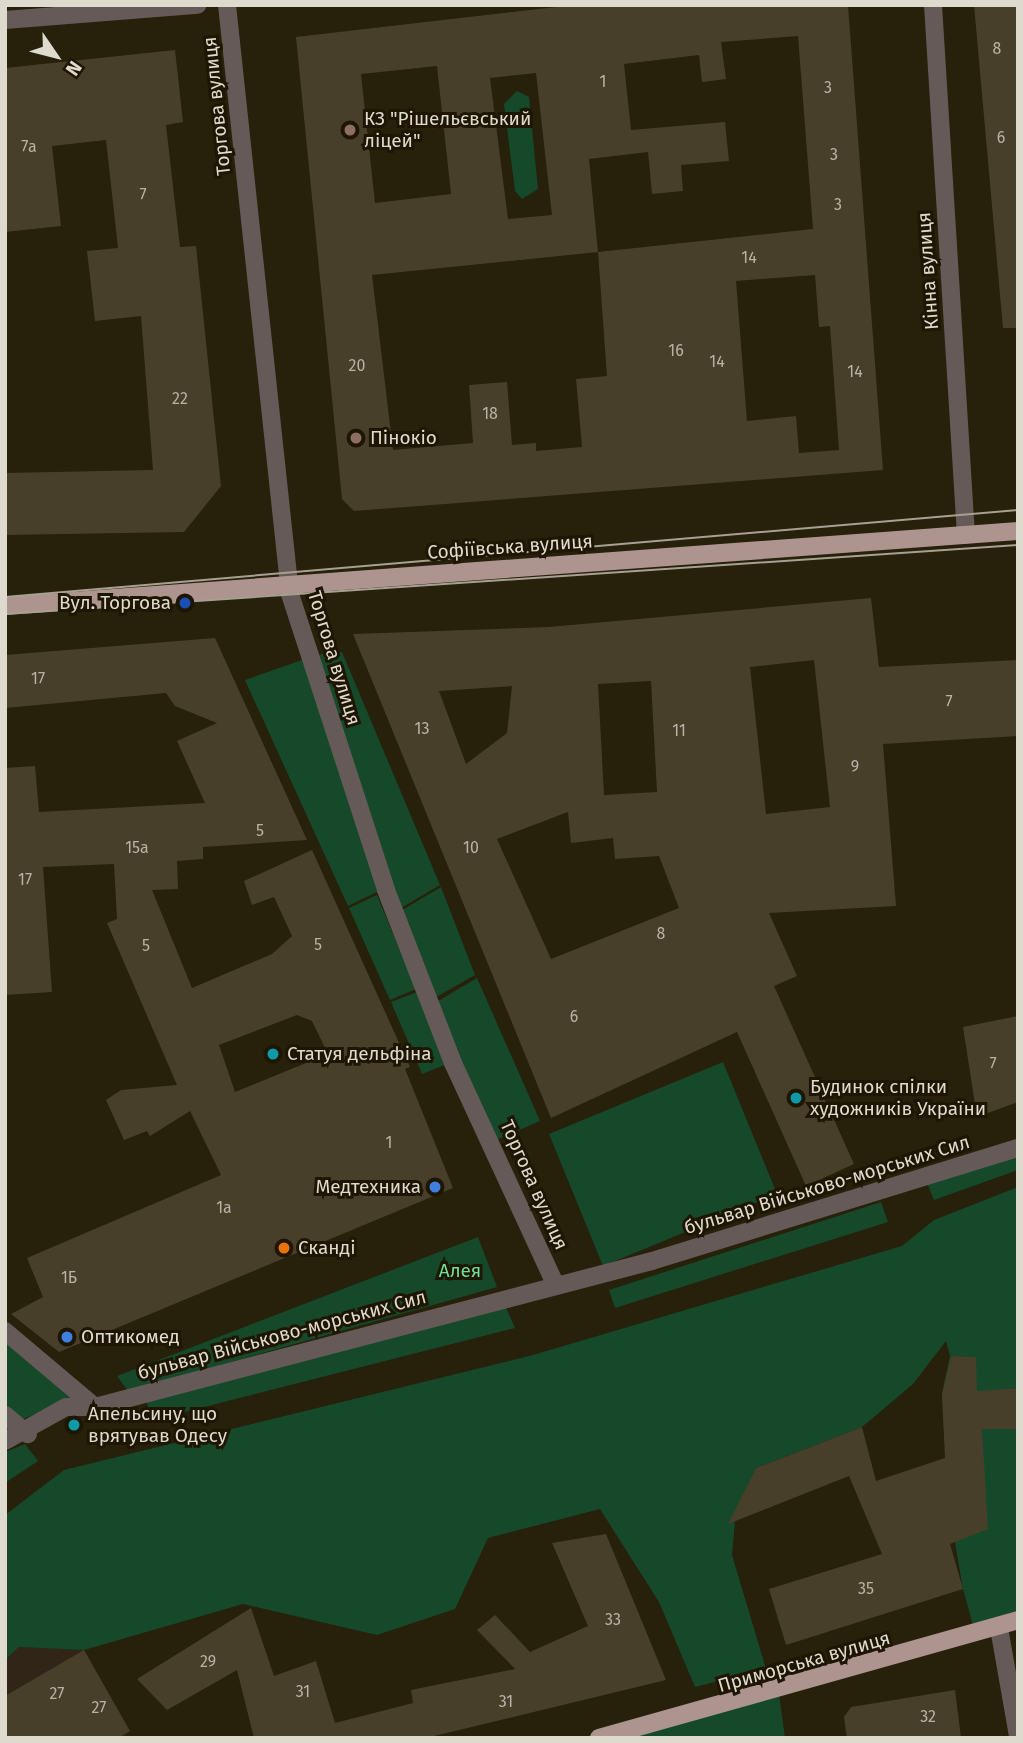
<!DOCTYPE html>
<html>
<head>
<meta charset="utf-8">
<style>
	body { margin:0 }
	#map { position:relative; width:1023px; height:1743px; overflow:hidden; background:#27200a; font-family:"Fira Sans",sans-serif }
	div>[style] { position:absolute }
	[style*='--x'] { left:calc(var(--x)*1px); top:calc(var(--y)*1px); width:calc(var(--w)*1px); rotate:calc(var(--a)*1deg) }
	.industrial>* { inset:0; background:#312517 }
	.green>* { inset:0; background:#15492a }
	.building>* { inset:0; background:#473f2a }
	.minor>* { height:18px; margin:-9px; padding:0 9px; transform-origin:9px; border-radius:9px; background:#665a58 }
	.major>* { height:18px; margin:-9px; padding:0 9px; transform-origin:9px; border-radius:9px; background:#ad948f }
	.tram>* { height:2px; margin:-1px; padding:0 1px; transform-origin:1px; border-radius:1px; background:#a6a191 }
	.dots>* { width:19px; height:19px; translate:-50% -50%; box-sizing:border-box; border:4px solid #1e1603; border-radius:50% }
	span { translate:-50% -50%; white-space:nowrap; text-align:center; line-height:1.15; -webkit-text-stroke:6px #1e1603; paint-order:stroke }
	.number-label { font-size:16px; color:#b9b3a5 }
	.number-label span { -webkit-text-stroke-width:0 }
	.street-label { font-size:19px; color:#dfdace }
	.poi-label { font-size:19px; color:#dfdace }
	.left { translate:0 -50%; text-align:left }
	.right { translate:-100% -50%; text-align:right }
	.park-label { font-size:19px; color:#71de98 }
	.frame { position:absolute; inset:0; border:7px solid #dfdace; pointer-events:none }
	.north { position:absolute; left:21px; top:21px; width:70px; height:70px; -webkit-text-stroke:5px #1e1603; paint-order:stroke; rotate:125deg; font-size:19px; font-weight:700; line-height:28px; text-align:center; color:#dfdace }
	.north::after { content:''; display:block; margin:auto; width:24px; height:32px; background:#dfdace; clip-path:polygon(50% 0,100% 100%,50% 72%,0 100%) }
</style>
</head>
<body>
<div id="map">
	<div class="industrial">
		<i style="clip-path:polygon(19px 1647px,84px 1650px,128px 1738px,5px 1738px,5px 1660px)"></i>
	</div>
	<div class="green">
		<i style="clip-path:polygon(517px 91px,529px 97px,538px 189px,522px 199px,515px 191px,504px 104px)"></i>
		<i style="clip-path:polygon(342px 652px,440px 885px,396px 911px,314px 655px)"></i>
		<i style="clip-path:polygon(305px 659px,379px 891px,348px 906px,245px 680px)"></i>
		<i style="clip-path:polygon(441px 887px,475px 975px,431px 1000px,397px 913px)"></i>
		<i style="clip-path:polygon(377px 895px,416px 989px,390px 1000px,349px 908px)"></i>
		<i style="clip-path:polygon(477px 978px,540px 1121px,494px 1141px,433px 1004px)"></i>
		<i style="clip-path:polygon(417px 992px,447px 1064px,422px 1074px,391px 1002px)"></i>
		<i style="clip-path:polygon(723px 1062px,777px 1194px,603px 1266px,549px 1134px)"></i>
		<i style="clip-path:polygon(1018px 1152px,1018px 1170px,934px 1200px,927px 1183px)"></i>
		<i style="clip-path:polygon(1018px 1187px,1018px 1618px,975px 1633px,963px 1589px,948px 1502px,942px 1394px,950px 1356px,946px 1341px,913px 1384px,862px 1427px,756px 1468px,736px 1509px,732px 1555px,766px 1669px,695px 1687px,659px 1602px,600px 1509px,488px 1538px,455px 1609px,377px 1635px,243px 1604px,84px 1650px,19px 1647px,5px 1660px,5px 1515px,64px 1470px,533px 1355px,902px 1246px,934px 1220px)"></i>
		<i style="clip-path:polygon(881px 1202px,888px 1222px,615px 1308px,609px 1290px)"></i>
		<i style="clip-path:polygon(478px 1237px,497px 1287px,128px 1391px,117px 1376px)"></i>
		<i style="clip-path:polygon(504px 1303px,515px 1328px,153px 1420px,146px 1401px)"></i>
		<i style="clip-path:polygon(5px 1339px,73px 1397px,19px 1421px,5px 1409px)"></i>
		<i style="clip-path:polygon(25px 1444px,38px 1461px,5px 1483px,5px 1452px)"></i>
		<i style="clip-path:polygon(779px 1694px,785px 1738px,607px 1738px)"></i>
	</div>
	<div class="building">
		<i style="clip-path:polygon(evenodd,574px 5px,848px 5px,883px 470px,354px 511px,342px 499px,296px 37px,574px 5px,798px 36px,813px 229px,598px 252px,589px 159px,648px 152px,652px 194px,683px 191px,681px 165px,729px 161px,725px 122px,631px 130px,624px 64px,699px 55px,702px 82px,726px 79px,721px 42px,798px 36px,574px 5px,437px 66px,451px 194px,375px 203px,361px 74px,437px 66px,574px 5px,536px 73px,552px 215px,508px 219px,490px 78px,536px 73px,574px 5px,598px 252px,607px 376px,576px 379px,582px 447px,536px 451px,536px 443px,512px 445px,507px 382px,469px 385px,473px 443px,393px 450px,372px 275px,598px 252px,574px 5px,815px 275px,819px 327px,830px 326px,839px 450px,799px 453px,796px 416px,747px 421px,736px 281px,815px 275px)"></i>
		<i style="clip-path:polygon(974px 5px,1018px 5px,1018px 328px,1003px 328px)"></i>
		<i style="clip-path:polygon(175px 50px,183px 122px,166px 125px,180px 247px,196px 246px,221px 486px,184px 532px,5px 535px,5px 473px,153px 470px,141px 316px,95px 321px,87px 251px,118px 248px,106px 140px,52px 146px,61px 226px,5px 232px,5px 68px)"></i>
		<i style="clip-path:polygon(evenodd,871px 598px,879px 667px,1018px 660px,1018px 736px,883px 744px,896px 906px,769px 913px,797px 976px,774px 986px,854px 1164px,806px 1186px,737px 1032px,551px 1118px,353px 634px,549px 627px,871px 598px,814px 660px,830px 807px,766px 814px,750px 667px,814px 660px,871px 598px,651px 681px,657px 792px,604px 795px,598px 684px,651px 681px,871px 598px,512px 686px,507px 733px,466px 764px,439px 691px,512px 686px,871px 598px,568px 812px,571px 843px,613px 838px,615px 859px,659px 856px,679px 908px,551px 959px,497px 839px,568px 812px)"></i>
		<i style="clip-path:polygon(evenodd,215px 638px,307px 840px,203px 847px,203px 859px,177px 861px,178px 889px,152px 890px,192px 988px,272px 954px,292px 936px,274px 897px,252px 905px,244px 881px,312px 850px,410px 1067px,405px 1069px,453px 1188px,59px 1352px,11px 1314px,43px 1297px,27px 1258px,221px 1175px,190px 1111px,150px 1136px,147px 1131px,124px 1140px,106px 1100px,121px 1090px,177px 1085px,107px 923px,117px 919px,114px 864px,43px 867px,52px 992px,5px 995px,5px 768px,35px 766px,39px 812px,205px 803px,177px 741px,217px 723px,175px 706px,166px 693px,5px 708px,5px 655px,215px 638px,297px 1015px,312px 1021px,328px 1054px,235px 1092px,219px 1045px,297px 1015px)"></i>
		<i style="clip-path:polygon(1018px 1016px,1018px 1102px,977px 1117px,963px 1027px)"></i>
		<i style="clip-path:polygon(951px 1356px,976px 1357px,977px 1391px,1018px 1388px,1018px 1429px,982px 1429px,988px 1529px,950px 1544px,963px 1589px,786px 1645px,769px 1589px,882px 1554px,849px 1476px,728px 1524px,756px 1468px,862px 1427px,876px 1481px,945px 1458px,942px 1394px)"></i>
		<i style="clip-path:polygon(606px 1534px,666px 1680px,426px 1738px,254px 1738px,237px 1670px,167px 1710px,137px 1679px,251px 1608px,274px 1676px,316px 1661px,335px 1723px,413px 1703px,411px 1690px,515px 1669px,477px 1630px,495px 1615px,530px 1652px,588px 1626px,552px 1543px)"></i>
		<i style="clip-path:polygon(84px 1650px,130px 1731px,118px 1738px,5px 1738px,5px 1696px)"></i>
		<i style="clip-path:polygon(955px 1690px,961px 1738px,847px 1738px,844px 1717px,851px 1707px)"></i>
	</div>
	<div class="minor">
		<i style="--x:227;--y:5;--w:592;--a:83.89"></i>
		<i style="--x:290;--y:594;--w:311;--a:72"></i>
		<i style="--x:386;--y:890;--w:186;--a:68.8"></i>
		<i style="--x:453;--y:1063;--w:243;--a:65.2"></i>
		<i style="--x:933;--y:5;--w:531;--a:86.44"></i>
		<i style="--x:5;--y:20;--w:193;--a:-4.5"></i>
		<i style="--x:5;--y:1331;--w:118;--a:40.2"></i>
		<i style="--x:5;--y:1415;--w:30;--a:40"></i>
		<i style="--x:5;--y:1441;--w:70;--a:-29.1"></i>
		<i style="--x:66;--y:1407;--w:29;--a:0"></i>
		<i style="--x:95;--y:1407;--w:576;--a:-14.69"></i>
		<i style="--x:652;--y:1261;--w:383;--a:-17.2"></i>
		<i style="--x:999;--y:1628;--w:110;--a:80"></i>
	</div>
	<div class="major">
		<i style="--x:5;--y:606;--w:1016;--a:-4.23"></i>
		<i style="--x:599;--y:1738;--w:435;--a:-15.7"></i>
	</div>
	<div class="tram">
		<i style="--x:5;--y:597;--w:1017;--a:-4.91"></i>
		<i style="--x:5;--y:614;--w:1015;--a:-3.9"></i>
	</div>
	<div class="dots">
		<i style="left:350px;top:130px;background:#8d6e63"></i>
		<i style="left:356px;top:438px;background:#8d6e63"></i>
		<i style="left:185px;top:603px;background:#1a4fb4"></i>
		<i style="left:273px;top:1054px;background:#0f9aa8"></i>
		<i style="left:796px;top:1098px;background:#0f9aa8"></i>
		<i style="left:435px;top:1187px;background:#3f7fe0"></i>
		<i style="left:284px;top:1248px;background:#e8710a"></i>
		<i style="left:67px;top:1337px;background:#3f7fe0"></i>
		<i style="left:74px;top:1425px;background:#0f9aa8"></i>
	</div>
	<div class="number-label">
		<span style="left:997px;top:49px">8</span>
		<span style="left:603px;top:82px">1</span>
		<span style="left:828px;top:88px">3</span>
		<span style="left:1001px;top:138px">6</span>
		<span style="left:29px;top:147px">7а</span>
		<span style="left:834px;top:155px">3</span>
		<span style="left:143px;top:195px">7</span>
		<span style="left:838px;top:205px">3</span>
		<span style="left:749px;top:258px">14</span>
		<span style="left:676px;top:351px">16</span>
		<span style="left:717px;top:362px">14</span>
		<span style="left:357px;top:366px">20</span>
		<span style="left:855px;top:372px">14</span>
		<span style="left:180px;top:399px">22</span>
		<span style="left:490px;top:414px">18</span>
		<span style="left:38px;top:679px">17</span>
		<span style="left:949px;top:702px">7</span>
		<span style="left:422px;top:729px">13</span>
		<span style="left:679px;top:731px">11</span>
		<span style="left:855px;top:767px">9</span>
		<span style="left:260px;top:831px">5</span>
		<span style="left:137px;top:848px">15а</span>
		<span style="left:471px;top:848px">10</span>
		<span style="left:25px;top:880px">17</span>
		<span style="left:661px;top:934px">8</span>
		<span style="left:318px;top:945px">5</span>
		<span style="left:146px;top:946px">5</span>
		<span style="left:574px;top:1017px">6</span>
		<span style="left:993px;top:1064px">7</span>
		<span style="left:389px;top:1143px">1</span>
		<span style="left:224px;top:1208px">1а</span>
		<span style="left:69px;top:1278px">1Б</span>
		<span style="left:866px;top:1589px">35</span>
		<span style="left:613px;top:1620px">33</span>
		<span style="left:208px;top:1662px">29</span>
		<span style="left:303px;top:1692px">31</span>
		<span style="left:57px;top:1694px">27</span>
		<span style="left:506px;top:1702px">31</span>
		<span style="left:99px;top:1708px">27</span>
		<span style="left:928px;top:1717px">32</span>
	</div>
	<div class="street-label">
		<span style="left:217px;top:106px;rotate:-96deg">Торгова вулиця</span>
		<span style="left:928px;top:271px;rotate:-94deg">Кінна вулиця</span>
		<span style="left:510px;top:547px;rotate:-4deg">Софіївська вулиця</span>
		<span style="left:334px;top:658px;rotate:73deg">Торгова вулиця</span>
		<span style="left:534px;top:1185px;rotate:66deg">Торгова вулиця</span>
		<span style="left:827px;top:1185px;rotate:-17deg">бульвар Військово-морських Сил</span>
		<span style="left:282px;top:1335px;rotate:-15deg">бульвар Військово-морських Сил</span>
		<span style="left:804px;top:1662px;rotate:-16deg">Приморська вулиця</span>
	</div>
	<div class="poi-label">
		<span class="left" style="left:364px;top:130px">КЗ "Рішельєвський<br>ліцей"</span>
		<span class="left" style="left:370px;top:438px">Пінокіо</span>
		<span class="right" style="left:171px;top:603px">Вул. Торгова</span>
		<span class="left" style="left:287px;top:1054px">Статуя дельфіна</span>
		<span class="left" style="left:810px;top:1098px">Будинок спілки<br>художників України</span>
		<span class="right" style="left:421px;top:1187px">Медтехника</span>
		<span class="left" style="left:298px;top:1248px">Сканді</span>
		<span class="left" style="left:81px;top:1337px">Оптикомед</span>
		<span class="left" style="left:88px;top:1425px">Апельсину, що<br>врятував Одесу</span>
	</div>
	<div class="park-label">
		<span style="left:460px;top:1271px">Алея</span>
	</div>
	<div class="frame"></div>
	<div class="north">N</div>
</div>
</body>
</html>
